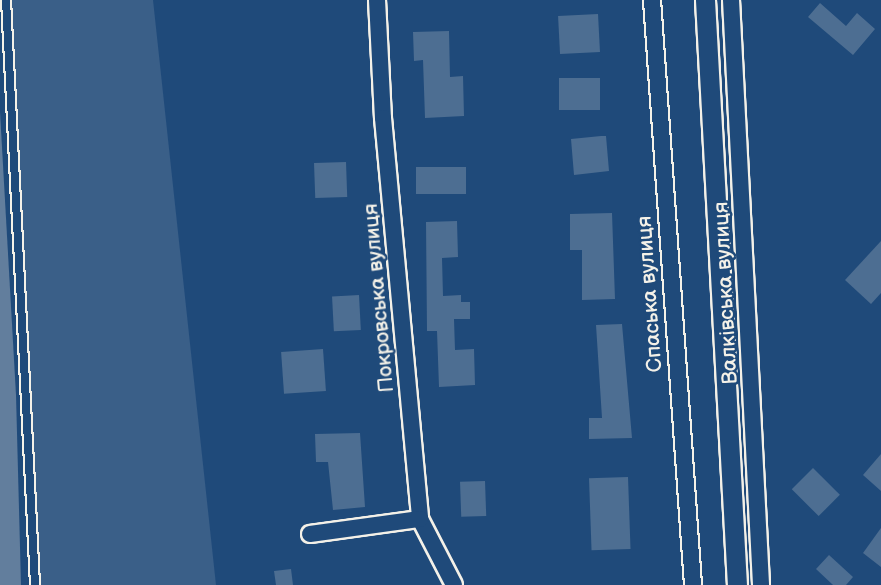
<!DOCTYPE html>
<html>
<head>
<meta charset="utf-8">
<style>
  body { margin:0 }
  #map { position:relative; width:881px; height:585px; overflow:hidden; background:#1f4a7a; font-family:"Balsamiq Sans",sans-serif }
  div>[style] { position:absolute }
  .green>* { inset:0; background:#3a5f88 }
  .water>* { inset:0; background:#627e9d }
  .building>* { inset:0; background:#4d6e92; transform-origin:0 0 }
  .roads { filter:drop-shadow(2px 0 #f4f1e8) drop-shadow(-2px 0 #f4f1e8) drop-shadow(0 2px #f4f1e8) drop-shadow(0 -2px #f4f1e8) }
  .service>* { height:8px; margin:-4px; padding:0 4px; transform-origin:4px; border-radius:4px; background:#1f4a7a }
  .minor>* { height:16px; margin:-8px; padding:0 8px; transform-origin:8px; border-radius:8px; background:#1f4a7a }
  .tertiary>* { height:19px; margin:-9.5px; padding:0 9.5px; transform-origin:9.5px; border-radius:9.5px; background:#1f4a7a }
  span { translate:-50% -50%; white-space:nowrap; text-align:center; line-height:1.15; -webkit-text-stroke:5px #1f4a7a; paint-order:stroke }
  .street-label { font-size:21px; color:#f4f1e8 }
</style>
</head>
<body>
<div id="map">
  <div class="green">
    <i style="clip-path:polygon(6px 0,153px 0,216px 585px,35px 585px)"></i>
  </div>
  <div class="water">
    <i style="clip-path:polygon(0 112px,16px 395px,21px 585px,0 585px)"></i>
  </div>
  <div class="building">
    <i style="clip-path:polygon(820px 3px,846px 26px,857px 13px,875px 29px,853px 55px,808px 17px)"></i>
    <i style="left:598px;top:14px;width:38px;height:40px;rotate:87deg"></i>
    <i style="clip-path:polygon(449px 31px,450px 77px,463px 76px,464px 116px,425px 118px,423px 60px,414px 61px,413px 32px)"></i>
    <i style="left:559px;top:78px;width:41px;height:32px"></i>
    <i style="clip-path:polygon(601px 136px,606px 136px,609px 171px,574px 175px,571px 139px)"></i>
    <i style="left:346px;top:162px;width:35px;height:32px;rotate:88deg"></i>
    <i style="left:416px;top:167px;width:50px;height:27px"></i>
    <i style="clip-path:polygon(612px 213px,615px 299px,582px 300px,582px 250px,570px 250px,570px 214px)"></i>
    <i style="clip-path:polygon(457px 221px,458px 257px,442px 258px,443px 296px,461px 295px,461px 302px,470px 302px,470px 319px,454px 319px,455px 350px,474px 349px,475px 385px,439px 387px,437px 331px,427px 331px,426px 222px)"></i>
    <i style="clip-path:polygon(881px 241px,881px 293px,871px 304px,845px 280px)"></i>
    <i style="left:359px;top:295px;width:35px;height:27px;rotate:87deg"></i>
    <i style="clip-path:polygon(622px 324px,632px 438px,589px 439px,589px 418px,602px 418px,596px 325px)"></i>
    <i style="left:323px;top:349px;width:42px;height:42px;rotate:86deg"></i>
    <i style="clip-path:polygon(360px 433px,365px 507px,333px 510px,328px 462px,316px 462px,315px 434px)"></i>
    <i style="clip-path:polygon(881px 454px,881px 491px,863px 475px)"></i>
    <i style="left:813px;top:468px;width:38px;height:30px;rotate:45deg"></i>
    <i style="left:628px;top:477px;width:72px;height:39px;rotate:88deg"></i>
    <i style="left:485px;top:481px;width:35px;height:25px;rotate:88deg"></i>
    <i style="clip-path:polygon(881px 528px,881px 567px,863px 553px)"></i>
    <i style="clip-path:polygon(829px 555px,853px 577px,846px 585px,833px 585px,816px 569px)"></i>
    <i style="clip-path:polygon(291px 569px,293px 585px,276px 585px,274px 571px)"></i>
  </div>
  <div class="roads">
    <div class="service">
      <i style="left:6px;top:0;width:586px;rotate:87.16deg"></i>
    </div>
    <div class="minor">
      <i style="left:377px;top:0;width:118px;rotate:87.1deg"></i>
      <i style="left:383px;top:118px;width:403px;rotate:84.7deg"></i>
      <i style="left:420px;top:519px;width:74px;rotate:62.7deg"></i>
      <i style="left:652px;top:0;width:586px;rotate:85.99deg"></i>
      <i style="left:731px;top:0;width:586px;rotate:87.06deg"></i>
      <i style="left:310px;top:534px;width:111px;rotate:-7.8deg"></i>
    </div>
    <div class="tertiary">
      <i style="left:705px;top:0;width:586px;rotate:86.87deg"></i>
    </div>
  </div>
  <div class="street-label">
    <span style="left:726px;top:293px;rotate:-93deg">Валківська вулиця</span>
    <span style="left:650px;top:294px;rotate:-94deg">Спаська вулиця</span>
    <span style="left:379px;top:298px;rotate:-95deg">Покровська вулиця</span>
  </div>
</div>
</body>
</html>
